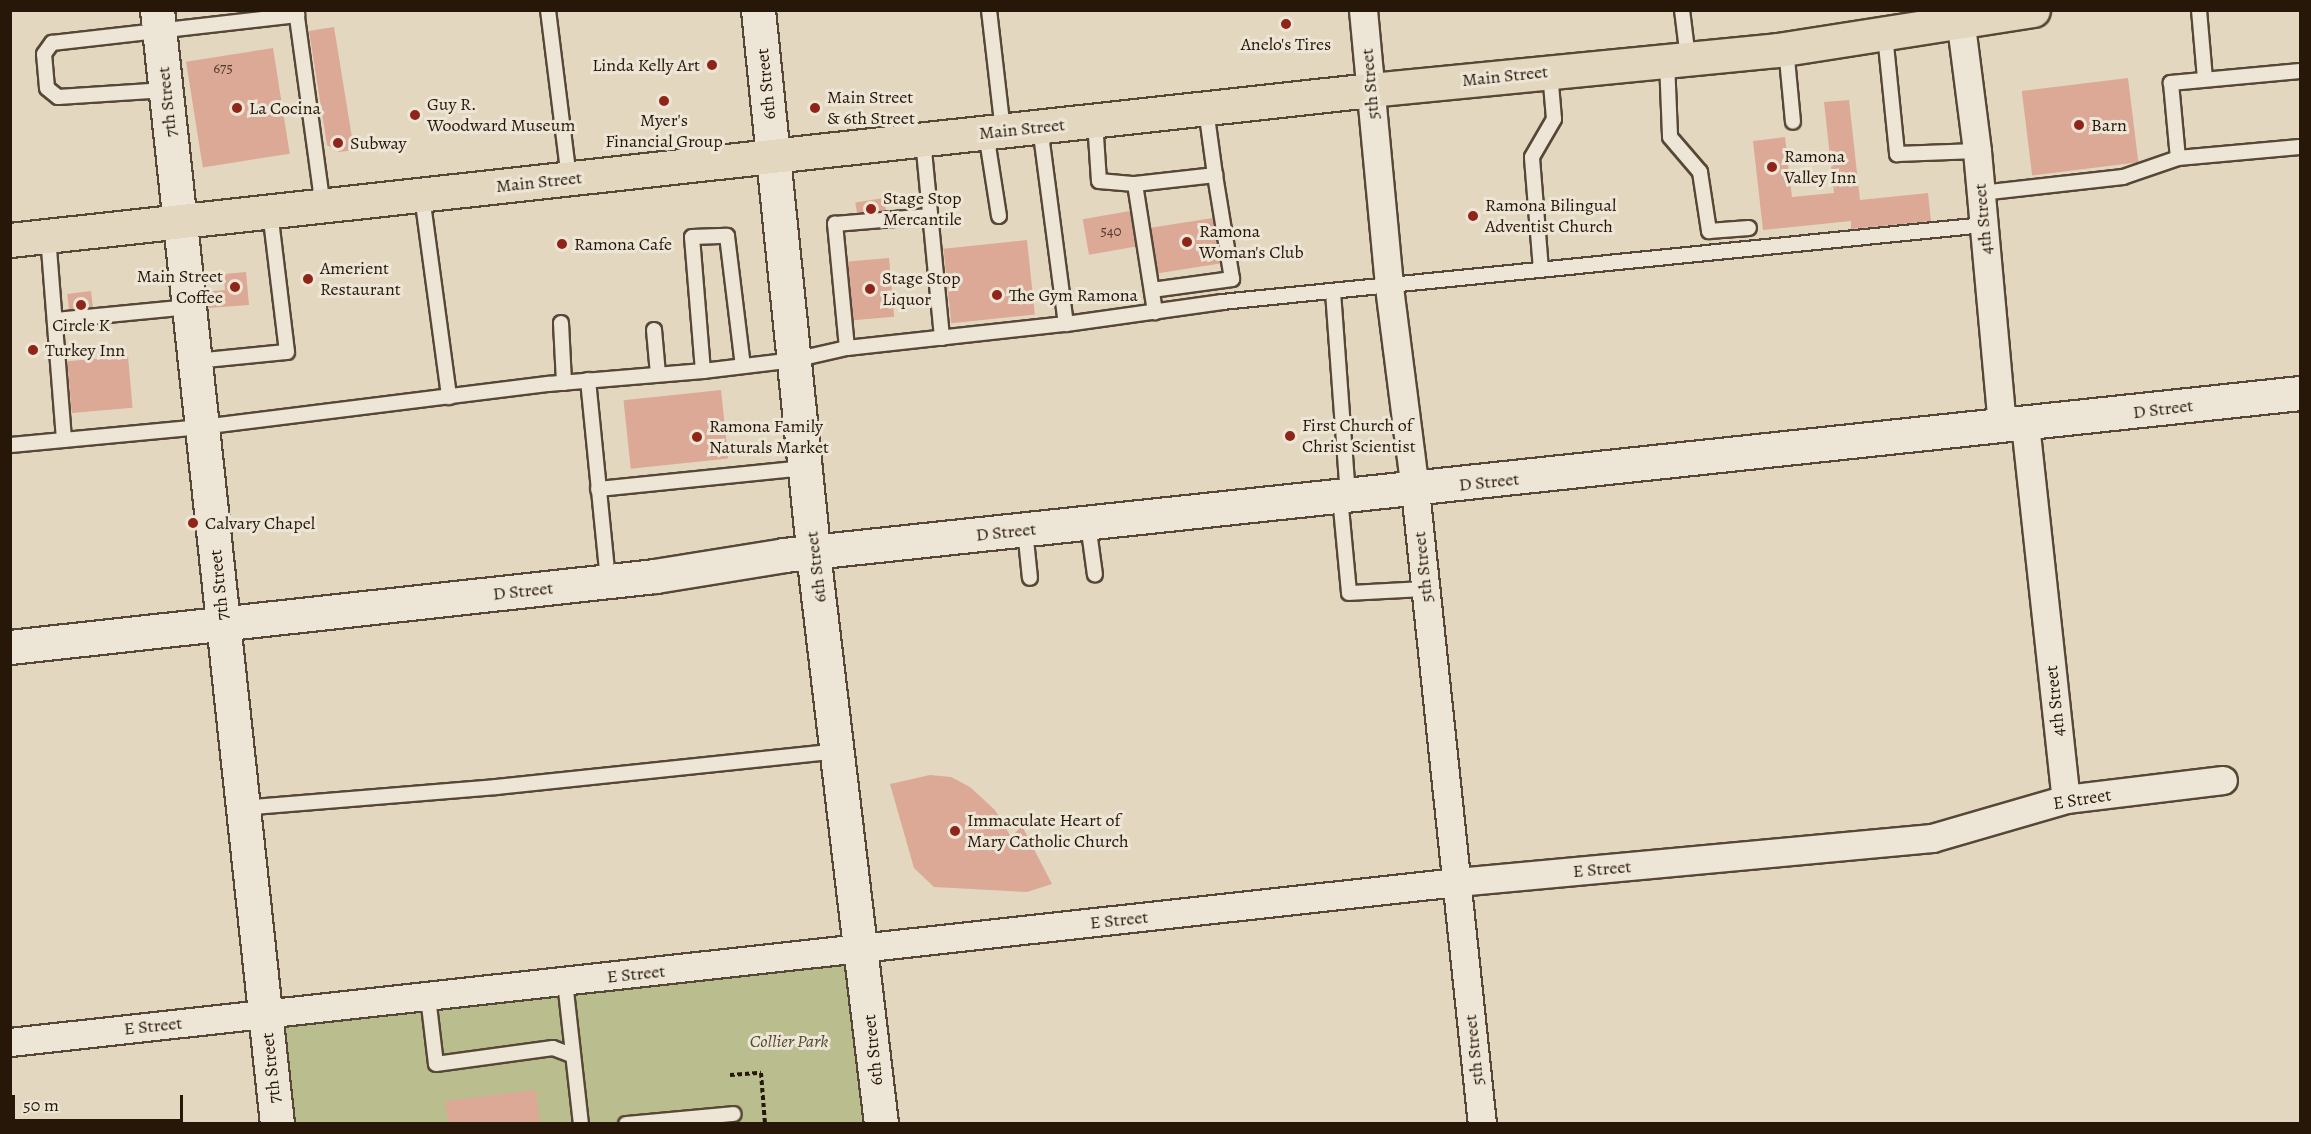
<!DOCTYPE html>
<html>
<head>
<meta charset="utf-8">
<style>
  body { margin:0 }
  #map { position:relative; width:2311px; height:1134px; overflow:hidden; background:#e4d7bf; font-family:Alegreya,serif }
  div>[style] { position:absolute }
  .green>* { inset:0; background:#babd8e }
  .building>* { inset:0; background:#dba996; transform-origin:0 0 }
  .path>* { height:4px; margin-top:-2px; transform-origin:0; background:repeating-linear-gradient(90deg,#271708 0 4.5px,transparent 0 7.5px) }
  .roads { filter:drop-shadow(2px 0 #564736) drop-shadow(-2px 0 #564736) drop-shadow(0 2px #564736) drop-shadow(0 -2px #564736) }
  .lane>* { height:14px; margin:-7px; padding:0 7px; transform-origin:7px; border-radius:7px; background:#ede5d5 }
  .street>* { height:27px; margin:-13.5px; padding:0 13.5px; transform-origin:13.5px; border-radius:13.5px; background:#ede5d5 }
  .secondary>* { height:33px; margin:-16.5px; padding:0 16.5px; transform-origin:16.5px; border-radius:16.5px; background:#ede5d5 }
  .primary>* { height:33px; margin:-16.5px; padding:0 16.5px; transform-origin:16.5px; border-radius:16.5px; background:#e4d7bf }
  .dots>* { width:16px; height:16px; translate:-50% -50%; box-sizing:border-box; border:3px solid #ede5d5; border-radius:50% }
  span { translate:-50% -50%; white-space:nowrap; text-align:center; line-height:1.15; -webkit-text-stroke:6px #ede5d5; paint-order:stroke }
  .number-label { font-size:15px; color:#543c2c }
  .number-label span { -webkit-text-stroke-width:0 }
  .poi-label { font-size:18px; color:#271708 }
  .right { translate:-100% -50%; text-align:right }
  .left { translate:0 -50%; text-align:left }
  .street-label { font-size:18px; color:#271708 }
  .park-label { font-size:18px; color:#534930; font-style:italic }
  .frame { position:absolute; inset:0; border:12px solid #271708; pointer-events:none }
  .scale { position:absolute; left:12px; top:1095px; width:171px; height:27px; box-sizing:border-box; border:3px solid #271708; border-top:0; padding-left:8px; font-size:18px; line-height:21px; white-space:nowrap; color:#271708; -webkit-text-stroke:4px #ede5d5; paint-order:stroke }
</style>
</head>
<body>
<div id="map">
  <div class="green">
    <i style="clip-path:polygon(861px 950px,880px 1123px,277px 1123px,265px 1016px)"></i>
  </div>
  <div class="building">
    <i style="clip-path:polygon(334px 27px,354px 150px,339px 152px,327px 145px,309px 31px)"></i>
    <i style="left:273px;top:48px;width:107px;height:88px;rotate:81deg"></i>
    <i style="left:2128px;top:78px;width:85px;height:107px;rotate:83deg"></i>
    <i style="clip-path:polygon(1849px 100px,1860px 200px,1928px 193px,1931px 221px,1851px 229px,1851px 221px,1763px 230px,1753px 141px,1785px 137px,1792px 197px,1834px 193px,1824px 102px)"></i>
    <i style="left:884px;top:198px;width:13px;height:29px;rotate:81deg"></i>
    <i style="left:1130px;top:211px;width:36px;height:48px;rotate:80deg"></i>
    <i style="left:1213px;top:218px;width:46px;height:63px;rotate:81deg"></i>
    <i style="left:1027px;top:240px;width:75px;height:84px;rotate:84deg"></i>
    <i style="left:889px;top:258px;width:59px;height:41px;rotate:85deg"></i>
    <i style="clip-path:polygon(246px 272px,249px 305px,208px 308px,206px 292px,225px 290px,224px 274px)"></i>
    <i style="left:91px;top:291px;width:16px;height:24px;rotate:83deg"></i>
    <i style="left:128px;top:356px;width:52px;height:61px;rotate:85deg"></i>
    <i style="left:721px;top:390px;width:69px;height:98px;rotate:84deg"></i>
    <i style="clip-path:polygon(930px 775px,951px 777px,970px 787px,995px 810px,1011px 837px,1022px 826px,1052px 884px,1027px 892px,934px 887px,914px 868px,890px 784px)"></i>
    <i style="clip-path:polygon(536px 1090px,540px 1124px,448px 1124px,445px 1101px)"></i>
  </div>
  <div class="path">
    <i style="left:730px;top:1075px;width:31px;rotate:-4deg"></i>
    <i style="left:761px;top:1073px;width:51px;rotate:85.5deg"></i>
  </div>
  <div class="roads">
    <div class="lane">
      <i style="left:296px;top:10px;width:198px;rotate:82.2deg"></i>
      <i style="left:548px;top:10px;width:170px;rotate:82.9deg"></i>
      <i style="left:989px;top:10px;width:122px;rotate:83.4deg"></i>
      <i style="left:1682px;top:10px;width:48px;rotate:82.9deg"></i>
      <i style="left:2199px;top:10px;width:69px;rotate:85deg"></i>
      <i style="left:1885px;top:35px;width:120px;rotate:84.2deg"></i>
      <i style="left:1897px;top:154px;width:80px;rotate:-2.1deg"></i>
      <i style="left:1786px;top:48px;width:74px;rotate:84.6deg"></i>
      <i style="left:1667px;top:61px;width:76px;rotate:87.7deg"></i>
      <i style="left:1670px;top:137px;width:46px;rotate:49.4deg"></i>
      <i style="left:1700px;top:172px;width:60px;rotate:81.3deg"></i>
      <i style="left:1709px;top:231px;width:40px;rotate:-4.3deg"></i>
      <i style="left:2300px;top:71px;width:130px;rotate:174.7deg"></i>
      <i style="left:2171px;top:83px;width:75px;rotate:84.7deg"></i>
      <i style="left:2178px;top:158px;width:122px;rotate:-5.2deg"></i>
      <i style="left:166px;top:90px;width:108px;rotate:176.3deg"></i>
      <i style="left:58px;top:97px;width:14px;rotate:-141deg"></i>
      <i style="left:47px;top:88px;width:34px;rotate:-95deg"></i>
      <i style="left:44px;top:54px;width:14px;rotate:-54deg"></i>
      <i style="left:52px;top:43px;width:247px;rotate:-6.5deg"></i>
      <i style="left:1095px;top:121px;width:60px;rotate:86.2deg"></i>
      <i style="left:1099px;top:181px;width:36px;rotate:5deg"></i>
      <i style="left:1135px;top:184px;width:81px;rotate:-6.4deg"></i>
      <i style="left:1215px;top:175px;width:67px;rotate:-97.8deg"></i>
      <i style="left:1040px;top:127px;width:199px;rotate:82.5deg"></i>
      <i style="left:986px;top:133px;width:84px;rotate:81.1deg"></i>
      <i style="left:923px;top:140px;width:199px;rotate:84.5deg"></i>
      <i style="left:1135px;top:184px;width:130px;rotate:81.1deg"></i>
      <i style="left:1981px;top:193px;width:143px;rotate:-6.4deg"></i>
      <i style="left:2123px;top:177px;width:58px;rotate:-19.1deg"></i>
      <i style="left:422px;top:196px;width:203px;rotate:82.3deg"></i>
      <i style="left:48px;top:236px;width:204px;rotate:85.5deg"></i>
      <i style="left:1541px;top:270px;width:113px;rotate:-94.6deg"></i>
      <i style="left:1532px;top:157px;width:44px;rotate:-59.9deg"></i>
      <i style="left:1554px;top:119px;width:47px;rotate:-94.9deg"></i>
      <i style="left:1152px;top:290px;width:81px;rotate:-7.8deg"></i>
      <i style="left:1232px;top:279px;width:105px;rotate:-99.3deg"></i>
      <i style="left:1333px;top:292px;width:203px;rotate:85.8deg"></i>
      <i style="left:55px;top:320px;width:136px;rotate:-5.5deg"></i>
      <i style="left:561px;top:323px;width:60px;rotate:87.1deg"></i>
      <i style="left:654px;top:330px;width:44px;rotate:84.8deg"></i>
      <i style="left:847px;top:348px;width:125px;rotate:-95.5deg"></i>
      <i style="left:835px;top:224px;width:95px;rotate:-4.8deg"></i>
      <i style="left:195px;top:361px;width:92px;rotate:-5.6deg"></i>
      <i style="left:287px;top:352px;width:141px;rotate:-96.9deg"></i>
      <i style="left:703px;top:371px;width:134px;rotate:-94.7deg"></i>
      <i style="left:692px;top:237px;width:35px;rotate:-2deg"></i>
      <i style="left:727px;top:236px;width:131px;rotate:83deg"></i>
      <i style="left:588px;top:380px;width:202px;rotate:84.3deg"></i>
      <i style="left:10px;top:445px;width:193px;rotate:-5.4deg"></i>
      <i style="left:202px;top:427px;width:349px;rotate:-7.1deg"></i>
      <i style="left:548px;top:384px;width:156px;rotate:-4.8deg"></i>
      <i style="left:703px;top:371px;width:92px;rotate:-6.9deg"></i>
      <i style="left:794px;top:360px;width:54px;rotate:-12.8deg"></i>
      <i style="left:847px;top:348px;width:220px;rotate:-6.3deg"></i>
      <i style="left:1066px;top:324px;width:158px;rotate:-8deg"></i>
      <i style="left:1222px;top:302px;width:766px;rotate:-5.77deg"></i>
      <i style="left:598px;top:489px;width:208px;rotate:-5.8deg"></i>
      <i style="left:1340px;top:497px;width:96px;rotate:84.6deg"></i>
      <i style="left:1349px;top:593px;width:77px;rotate:-3deg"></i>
      <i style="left:1088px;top:524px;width:51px;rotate:82.2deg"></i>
      <i style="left:1025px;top:530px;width:48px;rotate:84.1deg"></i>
      <i style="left:242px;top:808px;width:255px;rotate:-4.7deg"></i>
      <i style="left:496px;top:787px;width:343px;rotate:-6deg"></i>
      <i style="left:565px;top:982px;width:143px;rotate:83.6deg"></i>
      <i style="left:428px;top:997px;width:67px;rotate:83.2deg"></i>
      <i style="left:436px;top:1064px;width:118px;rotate:-7.8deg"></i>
      <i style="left:553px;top:1048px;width:19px;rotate:21deg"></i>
      <i style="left:626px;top:1124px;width:108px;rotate:-5.3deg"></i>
    </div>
    <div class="street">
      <i style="left:1363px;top:10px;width:278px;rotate:84.6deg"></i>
      <i style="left:1389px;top:287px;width:205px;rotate:82.7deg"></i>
      <i style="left:1415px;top:490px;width:638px;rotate:83.97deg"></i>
      <i style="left:1959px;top:10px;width:142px;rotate:82.7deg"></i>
      <i style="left:1977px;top:151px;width:277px;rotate:84.8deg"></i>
      <i style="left:2025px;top:424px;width:377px;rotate:83.8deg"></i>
      <i style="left:10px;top:1042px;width:1456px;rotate:-6.31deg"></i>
      <i style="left:1457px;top:882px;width:477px;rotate:-5.3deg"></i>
      <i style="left:1932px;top:838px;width:140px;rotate:-16.2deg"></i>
      <i style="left:2066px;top:799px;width:158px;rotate:-6.9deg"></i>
    </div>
    <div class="secondary">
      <i style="left:157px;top:10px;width:1120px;rotate:83.85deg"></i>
      <i style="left:758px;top:10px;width:571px;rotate:84.17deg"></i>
      <i style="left:816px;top:578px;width:550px;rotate:83.21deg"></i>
      <i style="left:10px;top:647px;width:649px;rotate:-6.28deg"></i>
      <i style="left:655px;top:576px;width:131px;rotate:-9.2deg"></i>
      <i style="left:784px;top:555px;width:1525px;rotate:-6.1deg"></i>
    </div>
    <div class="primary">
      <i style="left:10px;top:240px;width:1368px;rotate:-6.29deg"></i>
      <i style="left:1370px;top:90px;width:410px;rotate:-5.6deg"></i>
      <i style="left:1778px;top:50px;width:258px;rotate:-8.9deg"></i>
    </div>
  </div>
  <div class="dots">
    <i style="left:1286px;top:24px;background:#8f2418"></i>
    <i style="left:712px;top:65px;background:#8f2418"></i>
    <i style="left:664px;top:101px;background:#8f2418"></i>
    <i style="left:237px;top:108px;background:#8f2418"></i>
    <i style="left:815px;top:108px;background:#8f2418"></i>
    <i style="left:415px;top:115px;background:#8f2418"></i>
    <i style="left:2079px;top:125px;background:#8f2418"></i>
    <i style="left:338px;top:143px;background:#8f2418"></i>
    <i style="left:1772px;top:167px;background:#8f2418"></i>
    <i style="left:871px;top:209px;background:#8f2418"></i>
    <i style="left:1473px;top:216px;background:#8f2418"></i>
    <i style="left:1187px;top:242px;background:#8f2418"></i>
    <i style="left:562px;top:244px;background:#8f2418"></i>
    <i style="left:308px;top:279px;background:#8f2418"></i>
    <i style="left:235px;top:287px;background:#8f2418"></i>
    <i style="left:870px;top:289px;background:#8f2418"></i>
    <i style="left:997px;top:295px;background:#8f2418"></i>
    <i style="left:81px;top:305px;background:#8f2418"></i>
    <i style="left:33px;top:350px;background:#8f2418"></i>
    <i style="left:1290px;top:436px;background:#8f2418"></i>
    <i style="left:697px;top:437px;background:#8f2418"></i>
    <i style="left:193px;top:523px;background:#8f2418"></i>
    <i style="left:955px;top:831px;background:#8f2418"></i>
  </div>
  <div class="number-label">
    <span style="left:223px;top:69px">675</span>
    <span style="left:1111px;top:232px">540</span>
  </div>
  <div class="poi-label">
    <span style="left:1286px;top:44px">Anelo's Tires</span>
    <span class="right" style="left:700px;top:65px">Linda Kelly Art</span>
    <span class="left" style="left:827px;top:108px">Main Street<br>&amp; 6th Street</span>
    <span class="left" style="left:427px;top:115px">Guy R.<br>Woodward Museum</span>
    <span class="left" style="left:249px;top:108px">La Cocina</span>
    <span style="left:664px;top:131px">Myer's<br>Financial Group</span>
    <span class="left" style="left:2091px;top:125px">Barn</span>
    <span class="left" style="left:350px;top:143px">Subway</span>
    <span class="left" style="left:1784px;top:167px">Ramona<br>Valley Inn</span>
    <span class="left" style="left:883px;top:209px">Stage Stop<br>Mercantile</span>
    <span class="left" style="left:1485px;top:216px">Ramona Bilingual<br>Adventist Church</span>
    <span class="left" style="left:1199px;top:242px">Ramona<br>Woman's Club</span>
    <span class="left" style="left:574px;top:244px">Ramona Cafe</span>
    <span class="left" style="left:320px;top:279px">Amerient<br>Restaurant</span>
    <span class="right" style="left:223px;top:287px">Main Street<br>Coffee</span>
    <span class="left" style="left:882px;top:289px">Stage Stop<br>Liquor</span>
    <span class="left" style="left:1009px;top:295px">The Gym Ramona</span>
    <span style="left:81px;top:325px">Circle K</span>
    <span class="left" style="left:45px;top:350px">Turkey Inn</span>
    <span class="left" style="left:1302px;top:436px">First Church of<br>Christ Scientist</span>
    <span class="left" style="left:709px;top:437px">Ramona Family<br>Naturals Market</span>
    <span class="left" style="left:205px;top:523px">Calvary Chapel</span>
    <span class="left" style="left:967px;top:831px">Immaculate Heart of<br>Mary Catholic Church</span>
  </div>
  <div class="street-label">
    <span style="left:1505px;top:76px;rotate:-6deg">Main Street</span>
    <span style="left:766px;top:84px;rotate:-96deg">6th Street</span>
    <span style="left:1370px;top:84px;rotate:-95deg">5th Street</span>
    <span style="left:167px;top:102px;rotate:-96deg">7th Street</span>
    <span style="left:1022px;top:129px;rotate:-6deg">Main Street</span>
    <span style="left:539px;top:182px;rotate:-6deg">Main Street</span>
    <span style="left:1983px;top:219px;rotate:-95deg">4th Street</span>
    <span style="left:2163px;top:409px;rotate:-7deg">D Street</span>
    <span style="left:1489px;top:482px;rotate:-6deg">D Street</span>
    <span style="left:1006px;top:532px;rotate:-6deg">D Street</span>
    <span style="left:816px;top:567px;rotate:-97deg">6th Street</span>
    <span style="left:1423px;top:567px;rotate:-96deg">5th Street</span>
    <span style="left:219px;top:585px;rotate:-96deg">7th Street</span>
    <span style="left:523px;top:591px;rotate:-6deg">D Street</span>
    <span style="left:2055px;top:701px;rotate:-96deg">4th Street</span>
    <span style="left:2082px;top:799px;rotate:-9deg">E Street</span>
    <span style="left:1602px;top:869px;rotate:-5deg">E Street</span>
    <span style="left:1119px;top:920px;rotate:-6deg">E Street</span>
    <span style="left:636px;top:974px;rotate:-6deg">E Street</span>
    <span style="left:153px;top:1026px;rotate:-6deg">E Street</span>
    <span style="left:873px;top:1050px;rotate:-96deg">6th Street</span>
    <span style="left:1474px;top:1050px;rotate:-96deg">5th Street</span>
    <span style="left:271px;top:1068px;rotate:-96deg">7th Street</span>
  </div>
  <div class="park-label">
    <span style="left:789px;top:1041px">Collier Park</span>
  </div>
  <div class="frame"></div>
  <div class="scale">50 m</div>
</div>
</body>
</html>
